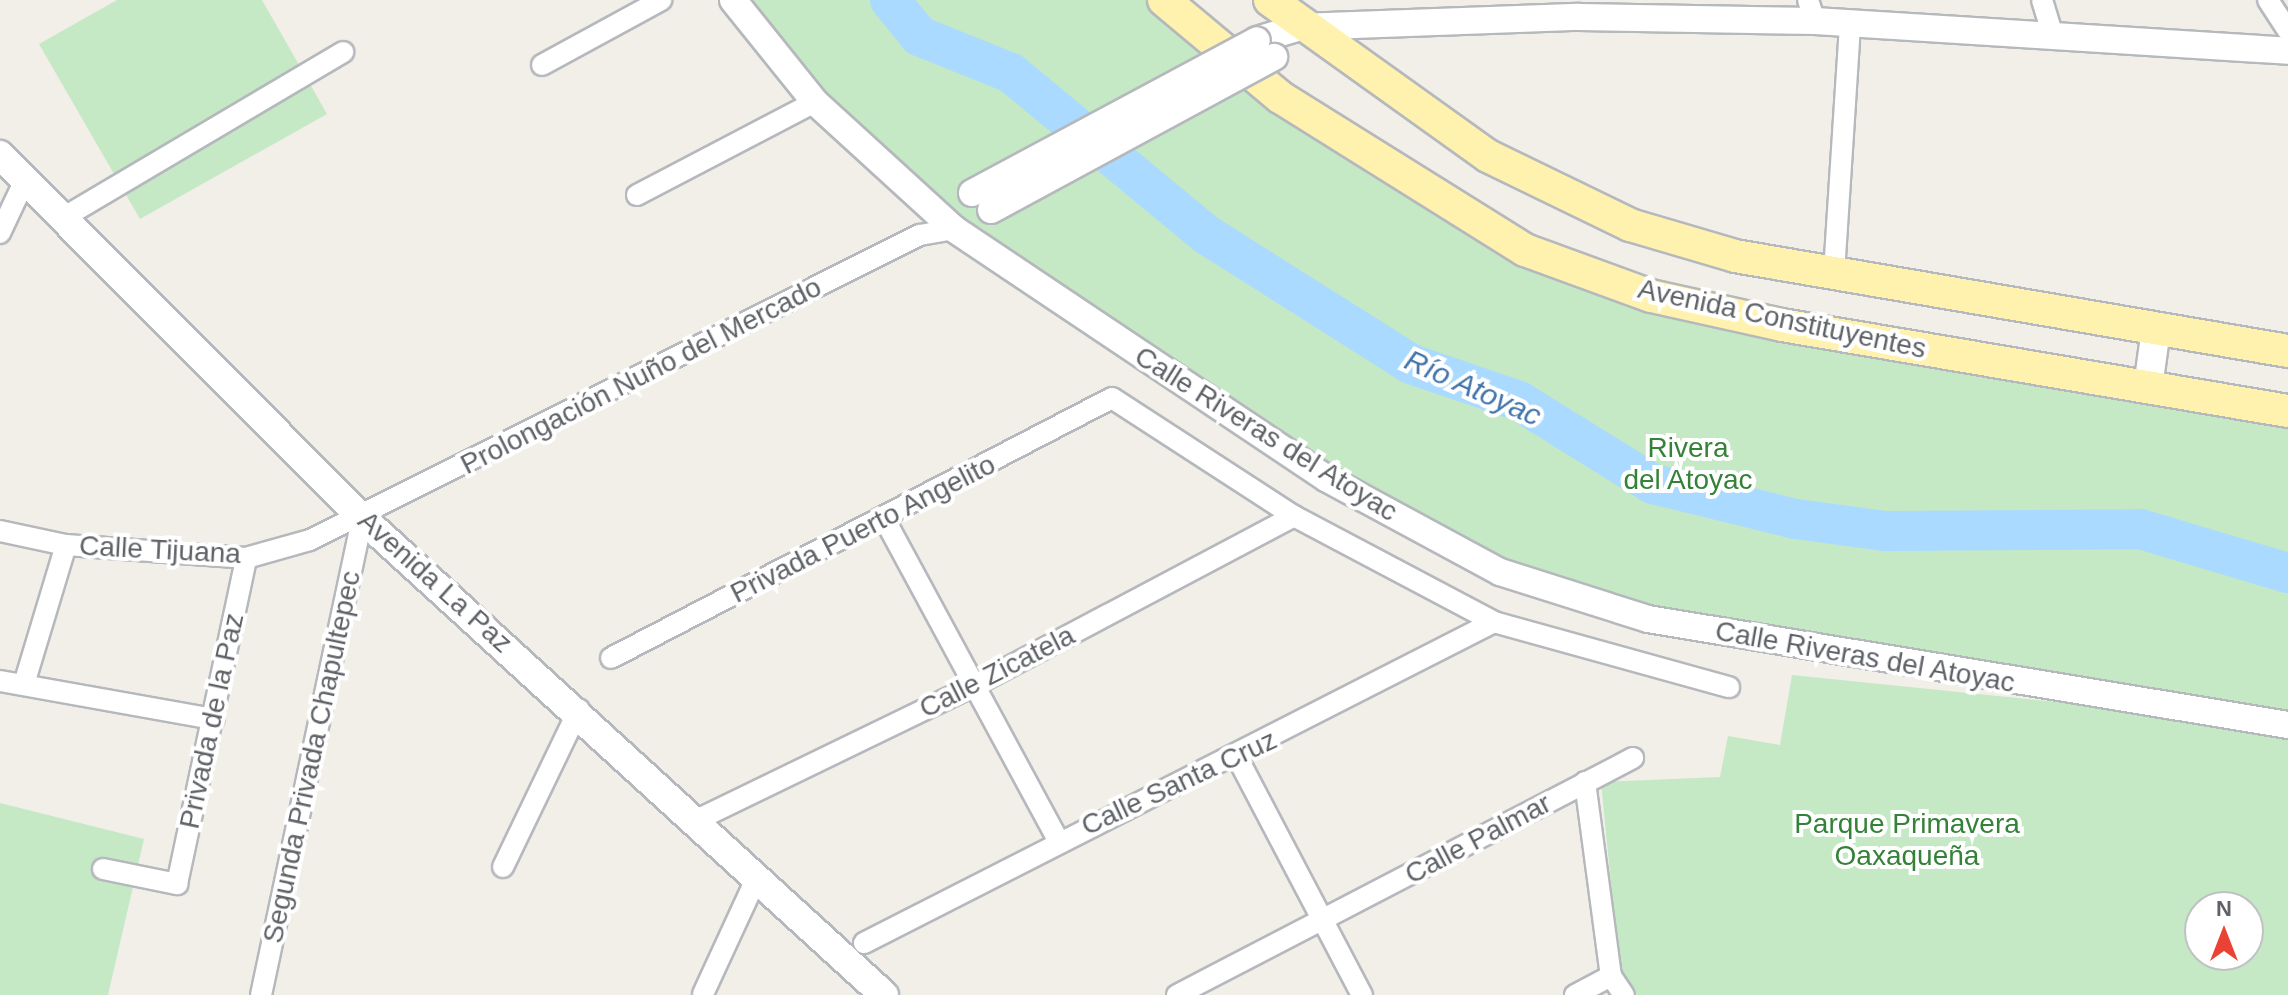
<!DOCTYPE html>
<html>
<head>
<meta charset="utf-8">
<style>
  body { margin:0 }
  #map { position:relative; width:2288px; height:995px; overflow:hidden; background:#f1efe8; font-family:Helvetica,sans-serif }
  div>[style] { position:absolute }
  .green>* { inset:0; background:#c5e8c5 }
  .river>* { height:40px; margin:-20px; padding:0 20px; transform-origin:20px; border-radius:20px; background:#aadaff }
  .roads { filter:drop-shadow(2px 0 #b5b8bc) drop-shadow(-2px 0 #b5b8bc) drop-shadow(0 2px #b5b8bc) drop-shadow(0 -2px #b5b8bc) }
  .minor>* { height:20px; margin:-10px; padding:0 10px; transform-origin:10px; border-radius:10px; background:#fff }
  .tertiary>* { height:26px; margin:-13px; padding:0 13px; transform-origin:13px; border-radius:13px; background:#fff }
  .secondary>* { height:28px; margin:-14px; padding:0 14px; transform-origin:14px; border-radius:14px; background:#fff }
  .primary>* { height:32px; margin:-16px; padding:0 16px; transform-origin:16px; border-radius:16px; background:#fff2af }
  .bridges { filter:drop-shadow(2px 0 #b5b8bc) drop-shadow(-2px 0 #b5b8bc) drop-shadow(0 2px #b5b8bc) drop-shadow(0 -2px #b5b8bc) }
  .tertiary-bridge>* { height:26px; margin:-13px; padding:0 13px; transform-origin:13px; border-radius:13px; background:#fff }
  span { translate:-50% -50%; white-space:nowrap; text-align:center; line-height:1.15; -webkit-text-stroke:8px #fff; paint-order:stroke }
  .street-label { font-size:28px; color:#5f6368 }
  .park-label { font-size:28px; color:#348238 }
  .water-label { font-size:30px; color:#4174aa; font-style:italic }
  .north { position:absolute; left:2184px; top:891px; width:80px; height:80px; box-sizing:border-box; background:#fff; border:2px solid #bfc1c3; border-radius:50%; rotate:0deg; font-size:22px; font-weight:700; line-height:32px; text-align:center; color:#5f6368 }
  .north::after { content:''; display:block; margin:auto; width:28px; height:36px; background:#ea4335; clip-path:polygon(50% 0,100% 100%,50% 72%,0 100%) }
</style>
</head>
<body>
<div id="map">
  <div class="green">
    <i style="clip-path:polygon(117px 0,262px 0,327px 114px,140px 219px,39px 44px)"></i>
    <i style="clip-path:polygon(evenodd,733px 0,1172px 0,1280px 97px,1525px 250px,1782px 325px,2288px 411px,2288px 995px,1637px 995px,1620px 976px,1601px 782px,1720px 777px,1728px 736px,1780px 745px,1792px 675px,2143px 711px,1897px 666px,1500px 572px,1326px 478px,954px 229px,733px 0,2200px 907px,2248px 907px,2248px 955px,2200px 955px,2200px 907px)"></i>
    <i style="clip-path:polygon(0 803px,144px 839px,108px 995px,0 995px)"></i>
  </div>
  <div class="river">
    <i style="left:890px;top:0;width:46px;rotate:51.1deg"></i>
    <i style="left:919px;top:36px;width:99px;rotate:21.9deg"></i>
    <i style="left:1011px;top:73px;width:254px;rotate:39.6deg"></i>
    <i style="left:1207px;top:235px;width:241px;rotate:32.3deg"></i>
    <i style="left:1411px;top:364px;width:114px;rotate:18.9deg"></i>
    <i style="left:1519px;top:401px;width:158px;rotate:31.8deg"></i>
    <i style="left:1653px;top:484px;width:147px;rotate:13.8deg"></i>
    <i style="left:1796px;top:519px;width:90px;rotate:7.7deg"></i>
    <i style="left:1885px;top:531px;width:255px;rotate:-0.4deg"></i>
    <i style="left:2140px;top:529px;width:154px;rotate:16.6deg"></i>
  </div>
  <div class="roads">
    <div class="minor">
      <i style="left:1808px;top:0;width:22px;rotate:72deg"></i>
      <i style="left:2042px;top:0;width:34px;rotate:73deg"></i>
      <i style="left:2268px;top:0;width:37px;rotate:57deg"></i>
      <i style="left:542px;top:65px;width:136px;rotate:-28.6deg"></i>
      <i style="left:637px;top:195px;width:201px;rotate:-27.6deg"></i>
      <i style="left:61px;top:219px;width:328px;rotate:-30.6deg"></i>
      <i style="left:0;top:233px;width:56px;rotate:-64.8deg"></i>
      <i style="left:1834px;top:273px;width:248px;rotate:-86.3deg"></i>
      <i style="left:885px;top:520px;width:364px;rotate:61.6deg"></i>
      <i style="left:0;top:531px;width:67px;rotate:12deg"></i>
      <i style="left:66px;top:545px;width:180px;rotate:4.1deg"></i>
      <i style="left:246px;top:558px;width:66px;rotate:-15.7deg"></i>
      <i style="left:310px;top:540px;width:682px;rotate:-26.57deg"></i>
      <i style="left:920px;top:235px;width:35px;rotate:-10deg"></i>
      <i style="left:611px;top:658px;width:564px;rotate:-27.43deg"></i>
      <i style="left:1112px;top:398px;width:217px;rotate:33deg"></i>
      <i style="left:1294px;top:516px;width:226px;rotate:27.9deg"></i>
      <i style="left:1494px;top:622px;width:244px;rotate:15.5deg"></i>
      <i style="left:0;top:681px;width:217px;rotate:10.1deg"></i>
      <i style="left:24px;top:684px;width:145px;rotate:-73.2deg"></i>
      <i style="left:1237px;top:757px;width:269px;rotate:62.3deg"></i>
      <i style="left:1585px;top:782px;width:196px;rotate:82.4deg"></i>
      <i style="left:1611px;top:976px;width:23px;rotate:56deg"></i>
      <i style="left:697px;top:820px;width:309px;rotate:-25.9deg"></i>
      <i style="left:975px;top:685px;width:361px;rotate:-27.9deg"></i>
      <i style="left:503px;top:867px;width:175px;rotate:-64.3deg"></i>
      <i style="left:103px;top:869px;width:76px;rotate:11.5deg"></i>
      <i style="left:177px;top:884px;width:333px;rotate:-78deg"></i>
      <i style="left:864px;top:943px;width:707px;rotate:-27deg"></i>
      <i style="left:703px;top:994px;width:129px;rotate:-65.2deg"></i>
      <i style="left:261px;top:995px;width:488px;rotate:-78deg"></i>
      <i style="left:1177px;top:995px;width:514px;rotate:-27.46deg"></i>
      <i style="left:1575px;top:995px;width:41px;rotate:-27.8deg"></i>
    </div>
    <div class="tertiary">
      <i style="left:733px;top:0;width:131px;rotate:51.2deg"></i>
      <i style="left:815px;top:102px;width:188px;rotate:42.4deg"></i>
      <i style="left:954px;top:229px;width:448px;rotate:33.8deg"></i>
      <i style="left:1326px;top:478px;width:198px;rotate:28.4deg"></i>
      <i style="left:1500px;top:572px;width:155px;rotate:17.6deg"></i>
      <i style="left:1648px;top:619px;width:649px;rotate:9.4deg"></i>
      <i style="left:1257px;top:40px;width:45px;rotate:-16.8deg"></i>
      <i style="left:1300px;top:27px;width:279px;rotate:-2.1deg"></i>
      <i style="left:1579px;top:17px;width:236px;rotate:1deg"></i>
      <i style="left:1815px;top:21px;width:474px;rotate:3.6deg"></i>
    </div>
    <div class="secondary">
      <i style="left:0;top:155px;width:513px;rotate:45.08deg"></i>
      <i style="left:362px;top:518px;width:707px;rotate:42.42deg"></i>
      <i style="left:2148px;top:387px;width:59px;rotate:-82.1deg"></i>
    </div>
    <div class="primary">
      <i style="left:1164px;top:0;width:151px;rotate:39.9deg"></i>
      <i style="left:1280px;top:97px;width:289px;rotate:32deg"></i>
      <i style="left:1525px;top:250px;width:134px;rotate:20.1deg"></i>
      <i style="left:1651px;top:296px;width:134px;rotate:12.5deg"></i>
      <i style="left:1782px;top:325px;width:513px;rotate:9.65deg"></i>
      <i style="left:1270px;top:0;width:268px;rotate:35.6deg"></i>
      <i style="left:1488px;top:156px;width:158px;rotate:25.9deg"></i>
      <i style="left:1630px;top:225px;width:109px;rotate:16.4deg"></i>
      <i style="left:1735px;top:256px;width:561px;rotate:9.75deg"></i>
    </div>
  </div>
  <div class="bridges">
    <div class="tertiary-bridge">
      <i style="left:972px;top:193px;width:323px;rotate:-28.2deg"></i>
      <i style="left:991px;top:210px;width:322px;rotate:-28.4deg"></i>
    </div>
  </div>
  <div class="street-label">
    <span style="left:1782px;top:319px;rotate:12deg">Avenida Constituyentes</span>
    <span style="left:641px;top:376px;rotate:-27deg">Prolongación Nuño del Mercado</span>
    <span style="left:1266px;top:434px;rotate:32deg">Calle Riveras del Atoyac</span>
    <span style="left:863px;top:529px;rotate:-27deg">Privada Puerto Angelito</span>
    <span style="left:160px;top:550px;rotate:3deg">Calle Tijuana</span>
    <span style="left:435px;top:582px;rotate:42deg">Avenida La Paz</span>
    <span style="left:1865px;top:657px;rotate:10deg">Calle Riveras del Atoyac</span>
    <span style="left:997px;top:672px;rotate:-27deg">Calle Zicatela</span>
    <span style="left:212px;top:721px;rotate:-78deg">Privada de la Paz</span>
    <span style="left:312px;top:757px;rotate:-78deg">Segunda Privada Chapultepec</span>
    <span style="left:1179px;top:783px;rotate:-25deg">Calle Santa Cruz</span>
    <span style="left:1478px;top:839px;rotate:-28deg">Calle Palmar</span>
  </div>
  <div class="park-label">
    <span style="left:1688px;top:464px">Rivera<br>del Atoyac</span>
    <span style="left:1907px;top:840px">Parque Primavera<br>Oaxaqueña</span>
  </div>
  <div class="water-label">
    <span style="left:1473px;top:388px;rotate:24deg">Río Atoyac</span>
  </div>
  <div class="north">N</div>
</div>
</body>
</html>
